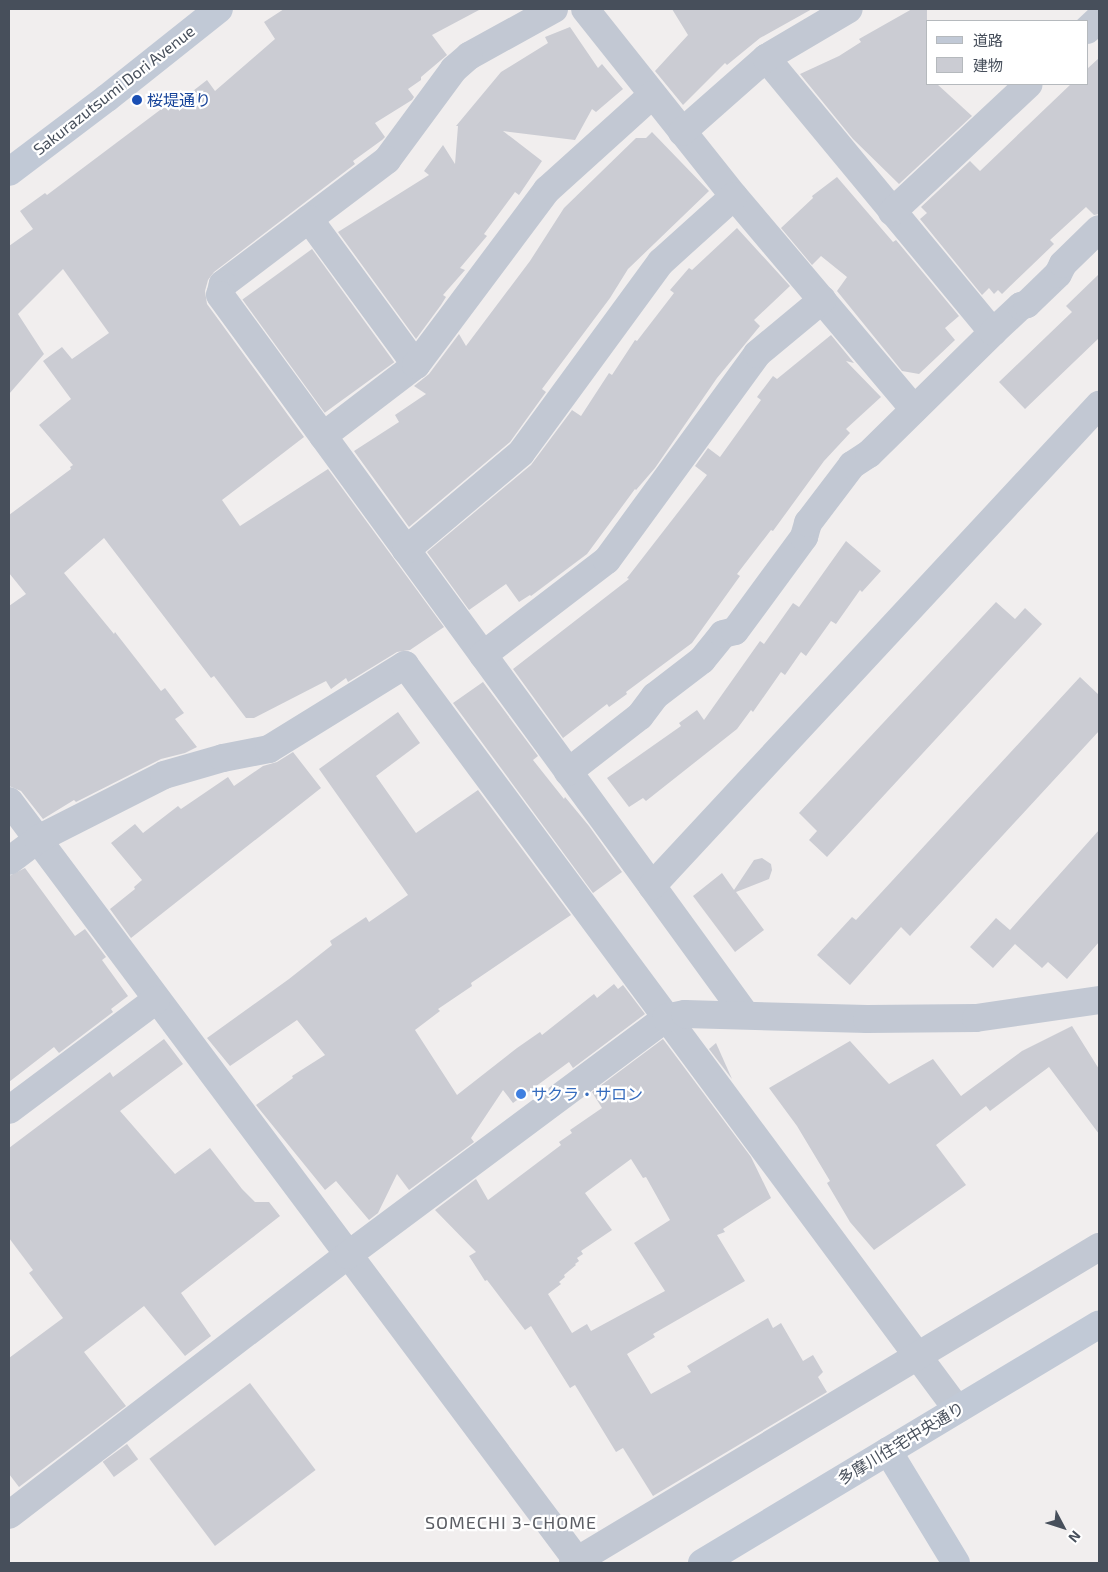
<!DOCTYPE html>
<html>
<head>
<meta charset="utf-8">
<style>
  body { margin:0 }
  #map { position:relative; width:1108px; height:1572px; overflow:hidden; background:#f1eeee; font-family:"Exo 2","Noto Sans JP",sans-serif }
  div>[style] { position:absolute }
  .building>* { inset:0; background:#cbccd3; transform-origin:0 0 }
  .street>* { height:28px; margin:-14px; padding:0 14px; transform-origin:14px; border-radius:14px; background:#c2c8d3 }
  .secondary>* { height:28px; margin:-14px; padding:0 14px; transform-origin:14px; border-radius:14px; background:#c1c9d6 }
  .dots>* { width:14px; height:14px; translate:-50% -50%; box-sizing:border-box; border:2px solid #fff; border-radius:50% }
  span { translate:-50% -50%; white-space:nowrap; text-align:center; line-height:1.15; -webkit-text-stroke:4.5px #fff; paint-order:stroke }
  .street-label { font-size:16px; color:#474f5b }
  .transit-label { font-size:16px; color:#164399 }
  .left { translate:0 -50%; text-align:left }
  .shop-label { font-size:16px; color:#366cbe }
  .neighbourhood-label { font-size:18px; color:#5b5d63; letter-spacing:1px }
  .frame { position:absolute; inset:0; border:10px solid #474f5b; pointer-events:none }
  .legend { position:absolute; left:926px; top:20px; width:162px; height:65px; box-sizing:border-box; background:#fff; border:1px solid #b5b9bd; margin:0; padding:6px 9px; list-style:none; font-size:15px; color:#474f5b }
  .legend li { display:flex; align-items:center; gap:10px; height:25px }
  .legend b { width:25px; border:1px solid #b5b9bd }
  .north { position:absolute; left:1038px; top:1502px; width:50px; height:50px; -webkit-text-stroke:4px #fff; paint-order:stroke; rotate:130deg; font-size:14px; font-weight:700; line-height:20px; text-align:center; color:#474f5b }
  .north::after { content:''; display:block; margin:auto; width:18px; height:22px; background:#474f5b; clip-path:polygon(50% 0,100% 100%,50% 72%,0 100%) }
</style>
</head>
<body>
<div id="map">
  <div class="building">
    <i style="clip-path:polygon(284px 9px,479px 10px,432px 35px,447px 55px,421px 77px,421px 80px,408px 89px,414px 97px,412px 100px,375px 123px,385px 137px,382px 140px,353px 161px,355px 164px,214px 272px,208px 280px,205px 291px,207px 304px,304px 437px,222px 500px,240px 526px,328px 469px,444px 627px,410px 650px,397px 652px,348px 682px,346px 678px,331px 689px,326px 681px,254px 718px,246px 718px,214px 676px,211px 678px,104px 538px,64px 573px,114px 634px,115px 632px,161px 691px,165px 688px,184px 713px,175px 719px,197px 747px,185px 753px,161px 759px,76px 802px,74px 800px,43px 819px,21px 791px,9px 786px,9px 606px,26px 594px,9px 573px,9px 515px,71px 469px,70px 467px,73px 465px,39px 425px,71px 399px,43px 361px,62px 347px,72px 359px,109px 333px,63px 269px,18px 314px,44px 354px,9px 394px,9px 246px,33px 229px,20px 211px,45px 193px,47px 195px,172px 101px,175px 105px,207px 80px,215px 91px,275px 39px,264px 22px)"></i>
    <i style="clip-path:polygon(672px 9px,812px 9px,760px 38px,727px 65px,725px 63px,683px 105px,655px 71px,688px 35px)"></i>
    <i style="clip-path:polygon(912px 9px,927px 9px,927px 84px,937px 84px,972px 116px,899px 184px,853px 139px,800px 74px,839px 56px,861px 42px,859px 39px)"></i>
    <i style="clip-path:polygon(570px 27px,598px 68px,602px 64px,623px 89px,596px 112px,592px 109px,575px 140px,503px 131px,542px 161px,519px 195px,515px 192px,484px 234px,487px 236px,460px 268px,465px 270px,443px 295px,446px 297px,441px 305px,416px 339px,338px 232px,429px 175px,424px 171px,443px 145px,455px 164px,458px 126px,456px 126px,501px 72px,548px 43px,545px 37px)"></i>
    <i style="clip-path:polygon(1099px 58px,1099px 214px,1094px 215px,1086px 207px,1050px 240px,1054px 244px,1002px 294px,998px 290px,994px 294px,989px 288px,982px 295px,920px 219px,927px 213px,921px 207px,970px 161px,980px 171px,1071px 84px,1087px 84px,1087px 69px)"></i>
    <i style="clip-path:polygon(652px 132px,709px 191px,628px 269px,610px 298px,542px 389px,546px 392px,510px 442px,409px 527px,354px 451px,399px 422px,395px 415px,426px 394px,414px 386px,429px 374px,459px 334px,466px 346px,530px 261px,564px 208px,636px 138px,646px 138px)"></i>
    <i style="clip-path:polygon(837px 177px,893px 242px,896px 240px,959px 316px,945px 328px,955px 340px,919px 374px,902px 371px,837px 291px,847px 277px,821px 256px,812px 265px,781px 228px,813px 198px,812px 196px)"></i>
    <i style="clip-path:polygon(737px 228px,790px 286px,754px 320px,760px 326px,717px 378px,655px 468px,636px 490px,635px 489px,587px 554px,531px 596px,530px 595px,519px 602px,506px 584px,469px 610px,427px 552px,531px 465px,572px 410px,581px 416px,609px 373px,612px 375px,635px 340px,637px 341px,674px 293px,670px 290px,689px 268px,692px 270px)"></i>
    <i style="left:312px;top:249px;width:140px;height:86px;rotate:54deg"></i>
    <i style="clip-path:polygon(1099px 274px,1099px 338px,1025px 409px,999px 382px,1072px 312px,1066px 306px)"></i>
    <i style="clip-path:polygon(831px 335px,854px 363px,846px 361px,881px 397px,846px 429px,850px 433px,824px 461px,773px 531px,771px 530px,737px 574px,740px 576px,692px 643px,626px 692px,627px 694px,609px 707px,607px 704px,563px 738px,513px 669px,629px 579px,627px 578px,707px 475px,695px 466px,708px 448px,720px 457px,761px 400px,757px 397px,773px 376px,777px 379px)"></i>
    <i style="clip-path:polygon(846px 541px,881px 571px,862px 592px,860px 590px,836px 624px,831px 621px,806px 656px,801px 652px,785px 675px,781px 672px,753px 712px,751px 710px,737px 729px,646px 801px,643px 798px,629px 807px,607px 778px,681px 726px,679px 723px,697px 710px,704px 720px,760px 641px,764px 644px,793px 603px,799px 607px)"></i>
    <i style="clip-path:polygon(996px 602px,1015px 619px,1025px 608px,1042px 624px,827px 857px,809px 840px,817px 831px,799px 813px)"></i>
    <i style="clip-path:polygon(1080px 677px,1099px 695px,1099px 731px,910px 936px,901px 927px,850px 985px,817px 955px,852px 917px,856px 920px)"></i>
    <i style="clip-path:polygon(483px 682px,538px 756px,533px 760px,564px 799px,565px 797px,589px 826px,622px 872px,593px 893px,453px 703px)"></i>
    <i style="clip-path:polygon(398px 712px,420px 743px,376px 776px,416px 833px,478px 790px,571px 915px,471px 983px,472px 986px,438px 1009px,440px 1011px,415px 1030px,457px 1095px,517px 1048px,540px 1032px,542px 1035px,594px 994px,597px 998px,614px 984px,618px 989px,623px 985px,645px 1014px,573px 1068px,569px 1062px,513px 1103px,503px 1090px,471px 1138px,474px 1142px,409px 1190px,397px 1174px,378px 1213px,369px 1220px,336px 1181px,325px 1190px,256px 1105px,293px 1078px,292px 1076px,325px 1055px,297px 1020px,230px 1066px,207px 1038px,289px 979px,332px 945px,330px 941px,366px 917px,369px 922px,408px 895px,319px 769px)"></i>
    <i style="clip-path:polygon(293px 752px,321px 788px,131px 938px,110px 909px,135px 889px,134px 887px,142px 880px,111px 843px,135px 824px,143px 833px,178px 806px,181px 809px,228px 777px,234px 786px,263px 766px,277px 762px)"></i>
    <i style="clip-path:polygon(1099px 830px,1099px 942px,1067px 979px,1048px 962px,1042px 968px,1015px 944px,993px 968px,970px 947px,996px 918px,1010px 930px)"></i>
    <i style="clip-path:polygon(762px 858px,771px 864px,772px 870px,769px 879px,736px 892px,764px 930px,735px 952px,693px 896px,722px 873px,734px 890px,754px 860px)"></i>
    <i style="clip-path:polygon(25px 868px,75px 936px,85px 929px,106px 957px,102px 960px,128px 996px,111px 1009px,113px 1012px,59px 1053px,54px 1047px,9px 1082px,9px 876px)"></i>
    <i style="clip-path:polygon(1072px 1026px,1099px 1069px,1099px 1134px,1049px 1067px,990px 1111px,986px 1106px,936px 1145px,966px 1185px,874px 1250px,850px 1222px,827px 1183px,830px 1181px,797px 1126px,769px 1088px,850px 1041px,889px 1084px,933px 1059px,961px 1096px,1022px 1051px)"></i>
    <i style="clip-path:polygon(164px 1039px,183px 1064px,120px 1111px,175px 1174px,210px 1148px,242px 1189px,255px 1202px,269px 1202px,280px 1216px,181px 1293px,211px 1336px,185px 1356px,144px 1306px,84px 1352px,126px 1406px,19px 1487px,9px 1474px,9px 1358px,63px 1318px,29px 1273px,33px 1270px,9px 1238px,9px 1148px,110px 1072px,113px 1077px)"></i>
    <i style="clip-path:polygon(evenodd,663px 1039px,751px 1157px,771px 1198px,723px 1229px,725px 1232px,717px 1235px,745px 1281px,653px 1334px,655px 1337px,627px 1354px,651px 1394px,691px 1372px,687px 1366px,768px 1318px,773px 1328px,781px 1323px,803px 1361px,813px 1355px,823px 1372px,818px 1377px,827px 1392px,653px 1496px,623px 1448px,616px 1452px,575px 1385px,570px 1388px,531px 1326px,525px 1330px,487px 1280px,485px 1281px,469px 1256px,476px 1252px,435px 1210px,476px 1179px,488px 1200px,561px 1145px,559px 1142px,572px 1133px,570px 1130px,602px 1108px,592px 1092px,663px 1039px,631px 1159px,643px 1178px,646px 1177px,670px 1220px,634px 1243px,665px 1291px,591px 1331px,587px 1324px,572px 1333px,548px 1294px,561px 1284px,559px 1282px,565px 1277px,564px 1275px,576px 1265px,575px 1264px,579px 1261px,577px 1258px,583px 1254px,581px 1251px,612px 1230px,585px 1193px,631px 1159px)"></i>
    <i style="clip-path:polygon(716px 1043px,732px 1079px,709px 1049px)"></i>
    <i style="left:250px;top:1383px;width:109px;height:126px;rotate:53deg"></i>
    <i style="left:127px;top:1444px;width:19px;height:30px;rotate:54deg"></i>
  </div>
  <div class="street">
    <i style="left:554px;top:9px;width:97px;rotate:151.1deg"></i>
    <i style="left:469px;top:56px;width:20px;rotate:139deg"></i>
    <i style="left:454px;top:69px;width:113px;rotate:126.4deg"></i>
    <i style="left:387px;top:160px;width:206px;rotate:142.9deg"></i>
    <i style="left:223px;top:284px;width:11px;rotate:105deg"></i>
    <i style="left:220px;top:295px;width:732px;rotate:53.83deg"></i>
    <i style="left:585px;top:9px;width:239px;rotate:51.5deg"></i>
    <i style="left:734px;top:196px;width:279px;rotate:49.8deg"></i>
    <i style="left:1087px;top:30px;width:16px;rotate:-43deg"></i>
    <i style="left:766px;top:58px;width:356px;rotate:50.4deg"></i>
    <i style="left:682px;top:132px;width:112px;rotate:-41.4deg"></i>
    <i style="left:766px;top:58px;width:96px;rotate:-30.6deg"></i>
    <i style="left:892px;top:212px;width:187px;rotate:-43.1deg"></i>
    <i style="left:309px;top:219px;width:181px;rotate:53.8deg"></i>
    <i style="left:323px;top:436px;width:117px;rotate:-37.4deg"></i>
    <i style="left:416px;top:365px;width:219px;rotate:-53.2deg"></i>
    <i style="left:547px;top:190px;width:142px;rotate:-42.1deg"></i>
    <i style="left:406px;top:550px;width:150px;rotate:-40.1deg"></i>
    <i style="left:521px;top:453px;width:237px;rotate:-53.8deg"></i>
    <i style="left:661px;top:262px;width:98px;rotate:-42.1deg"></i>
    <i style="left:483px;top:655px;width:156px;rotate:-37.5deg"></i>
    <i style="left:607px;top:560px;width:255px;rotate:-53.9deg"></i>
    <i style="left:757px;top:354px;width:85px;rotate:-39.7deg"></i>
    <i style="left:568px;top:772px;width:91px;rotate:-37.9deg"></i>
    <i style="left:640px;top:716px;width:25px;rotate:-53deg"></i>
    <i style="left:655px;top:696px;width:59px;rotate:-37.5deg"></i>
    <i style="left:702px;top:660px;width:33px;rotate:-51deg"></i>
    <i style="left:723px;top:634px;width:12px;rotate:-14deg"></i>
    <i style="left:735px;top:631px;width:117px;rotate:-53.7deg"></i>
    <i style="left:804px;top:537px;width:15px;rotate:-74deg"></i>
    <i style="left:808px;top:523px;width:73px;rotate:-52.8deg"></i>
    <i style="left:852px;top:465px;width:20px;rotate:-33deg"></i>
    <i style="left:869px;top:454px;width:174px;rotate:-44.5deg"></i>
    <i style="left:993px;top:332px;width:38px;rotate:-43deg"></i>
    <i style="left:1021px;top:306px;width:6px;rotate:-18deg"></i>
    <i style="left:1027px;top:304px;width:43px;rotate:-44.1deg"></i>
    <i style="left:1058px;top:274px;width:11px;rotate:-63deg"></i>
    <i style="left:1063px;top:264px;width:50px;rotate:-44.2deg"></i>
    <i style="left:9px;top:801px;width:952px;rotate:53.2deg"></i>
    <i style="left:9px;top:861px;width:36px;rotate:-37deg"></i>
    <i style="left:38px;top:839px;width:141px;rotate:-26.9deg"></i>
    <i style="left:164px;top:775px;width:61px;rotate:-16.1deg"></i>
    <i style="left:223px;top:758px;width:47px;rotate:-11.1deg"></i>
    <i style="left:269px;top:749px;width:160px;rotate:-31.7deg"></i>
    <i style="left:405px;top:665px;width:926px;rotate:53.43deg"></i>
    <i style="left:745px;top:1014px;width:158px;rotate:-126deg"></i>
    <i style="left:652px;top:886px;width:657px;rotate:-47.1deg"></i>
    <i style="left:9px;top:1110px;width:184px;rotate:-36.8deg"></i>
    <i style="left:9px;top:1515px;width:427px;rotate:-37.5deg"></i>
    <i style="left:348px;top:1255px;width:397px;rotate:-36.7deg"></i>
    <i style="left:666px;top:1018px;width:19px;rotate:-12deg"></i>
    <i style="left:685px;top:1014px;width:182px;rotate:1.6deg"></i>
    <i style="left:867px;top:1019px;width:109px;rotate:-0.5deg"></i>
    <i style="left:976px;top:1018px;width:124px;rotate:-8.3deg"></i>
    <i style="left:573px;top:1563px;width:614px;rotate:-31deg"></i>
  </div>
  <div class="secondary">
    <i style="left:9px;top:172px;width:123px;rotate:-37.1deg"></i>
    <i style="left:107px;top:98px;width:143px;rotate:-38.5deg"></i>
    <i style="left:888px;top:1451px;width:131px;rotate:58.7deg"></i>
    <i style="left:702px;top:1563px;width:463px;rotate:-31deg"></i>
  </div>
  <div class="dots">
    <i style="left:137px;top:100px;background:#1a4fb4"></i>
    <i style="left:521px;top:1094px;background:#3f7fe0"></i>
  </div>
  <div class="street-label">
    <span style="left:114px;top:90px;rotate:-38deg">Sakurazutsumi Dori Avenue</span>
    <span style="left:901px;top:1443px;rotate:-31deg">多摩川住宅中央通り</span>
  </div>
  <div class="transit-label">
    <span class="left" style="left:147px;top:100px">桜堤通り</span>
  </div>
  <div class="shop-label">
    <span class="left" style="left:531px;top:1094px">サクラ・サロン</span>
  </div>
  <div class="neighbourhood-label">
    <span style="left:511px;top:1522px">SOMECHI 3-CHOME</span>
  </div>
  <div class="frame"></div>
  <ul class="legend">
  <li><b style="height:6px;background:#c1c9d6"></b>道路</li>
  <li><b style="height:14px;background:#cbccd3"></b>建物</li>
  </ul>
  <div class="north">N</div>
</div>
</body>
</html>
